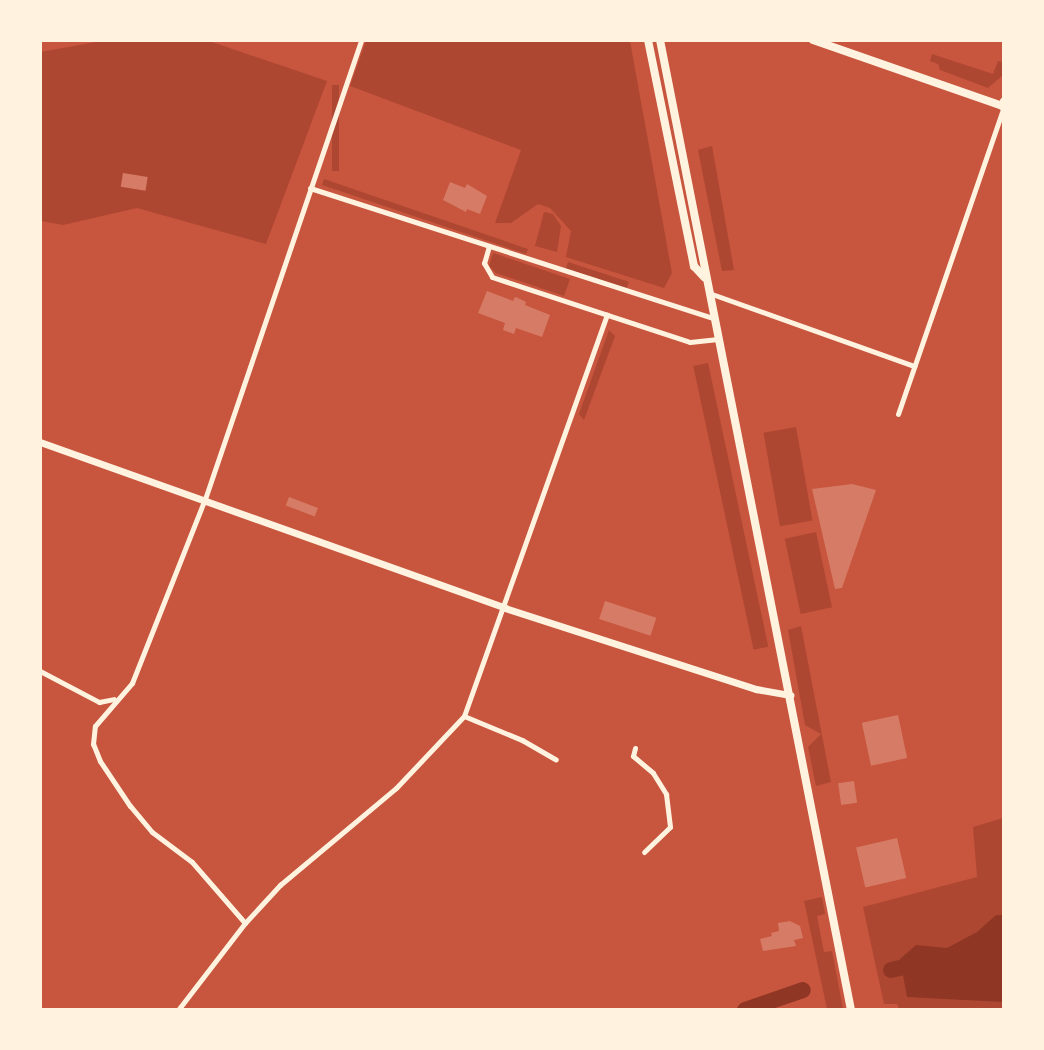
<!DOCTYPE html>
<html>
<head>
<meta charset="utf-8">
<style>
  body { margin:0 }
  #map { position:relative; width:1044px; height:1050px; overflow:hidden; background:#c8553d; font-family:"Source Sans 3",sans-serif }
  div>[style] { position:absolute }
  .green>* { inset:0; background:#ae4732; transform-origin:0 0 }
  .water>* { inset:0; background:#8f3625 }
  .river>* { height:16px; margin:-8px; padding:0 8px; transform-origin:8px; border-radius:8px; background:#8f3625 }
  .building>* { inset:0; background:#d67c66; transform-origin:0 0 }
  .minor>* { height:5px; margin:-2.5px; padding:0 2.5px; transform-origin:2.5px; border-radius:2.5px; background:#fff3e0 }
  .tertiary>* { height:7px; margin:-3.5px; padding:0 3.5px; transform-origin:3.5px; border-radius:3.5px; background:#fff3e0 }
  .secondary>* { height:8px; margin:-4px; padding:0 4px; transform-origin:4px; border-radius:4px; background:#fff3e0 }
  span { translate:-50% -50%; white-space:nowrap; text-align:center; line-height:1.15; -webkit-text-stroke:4.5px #fff3e0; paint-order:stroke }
  .frame { position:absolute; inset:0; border:42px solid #fff3e0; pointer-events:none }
</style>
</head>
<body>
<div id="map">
  <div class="green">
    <i style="clip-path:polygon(102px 41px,209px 41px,327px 81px,266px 244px,137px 208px,63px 225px,41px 221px,40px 52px)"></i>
    <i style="clip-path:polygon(366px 41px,630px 41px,672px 273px,664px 288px,566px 257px,571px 231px,550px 208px,538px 204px,511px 223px,495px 223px,521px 150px,350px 86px)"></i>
    <i style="clip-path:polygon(932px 54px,993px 74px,998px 61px,1003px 62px,1003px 75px,988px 88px,940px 70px,938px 64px,930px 61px)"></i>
    <i style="left:332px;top:85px;width:7px;height:86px"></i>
    <i style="clip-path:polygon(712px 146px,734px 270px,722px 271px,698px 150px)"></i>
    <i style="clip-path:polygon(324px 179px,528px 249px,526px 254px,322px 185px)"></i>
    <i style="clip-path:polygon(544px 212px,553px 214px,561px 226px,557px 252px,535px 246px)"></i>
    <i style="clip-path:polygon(493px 253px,570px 279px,564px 296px,496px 273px,489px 266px)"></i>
    <i style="left:568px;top:262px;width:64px;height:9px;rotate:18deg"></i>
    <i style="clip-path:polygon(609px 330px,615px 336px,584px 420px,579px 414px)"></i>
    <i style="left:708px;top:363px;width:290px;height:15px;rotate:78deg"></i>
    <i style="left:796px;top:427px;width:95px;height:33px;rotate:80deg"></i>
    <i style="left:816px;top:532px;width:77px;height:32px;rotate:78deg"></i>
    <i style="clip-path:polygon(801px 626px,831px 782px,816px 786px,808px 747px,821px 734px,805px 725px,788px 630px)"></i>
    <i style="clip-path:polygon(1003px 818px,1003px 1009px,899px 1010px,897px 1004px,884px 1004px,863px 907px,977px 877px,973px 827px)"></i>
    <i style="clip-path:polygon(822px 897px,825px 914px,817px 916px,824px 952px,832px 951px,843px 1009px,827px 1009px,804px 901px)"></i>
  </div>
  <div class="water">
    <i style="clip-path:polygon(996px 915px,1003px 915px,1003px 1002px,907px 997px,900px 959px,916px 945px,947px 948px,977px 932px)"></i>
  </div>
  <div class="river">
    <i style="left:891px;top:970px;width:32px;rotate:-13deg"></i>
    <i style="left:745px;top:1010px;width:61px;rotate:-19deg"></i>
  </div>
  <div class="building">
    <i style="left:123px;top:173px;width:25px;height:14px;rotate:9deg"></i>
    <i style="clip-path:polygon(450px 182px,465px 188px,467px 184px,487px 196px,480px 214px,467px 209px,466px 212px,443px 200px)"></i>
    <i style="clip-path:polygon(487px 291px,513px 301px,515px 297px,520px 299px,526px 302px,525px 305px,550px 315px,542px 337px,516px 328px,514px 334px,503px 330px,505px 323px,478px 313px)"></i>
    <i style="clip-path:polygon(852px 484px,876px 490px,842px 588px,835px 589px,812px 489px)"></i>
    <i style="left:289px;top:497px;width:31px;height:9px;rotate:21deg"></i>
    <i style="left:605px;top:601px;width:54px;height:19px;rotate:18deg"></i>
    <i style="left:898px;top:715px;width:44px;height:37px;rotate:78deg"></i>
    <i style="left:854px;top:781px;width:22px;height:16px;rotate:82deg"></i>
    <i style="left:897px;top:838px;width:41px;height:42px;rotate:77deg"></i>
    <i style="clip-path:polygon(790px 921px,800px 926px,803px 938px,794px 940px,796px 946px,763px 951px,760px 939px,772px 936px,771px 933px,779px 931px,778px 923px)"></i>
  </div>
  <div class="minor">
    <i style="left:310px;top:188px;width:422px;rotate:17.9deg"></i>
    <i style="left:489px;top:246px;width:18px;rotate:106deg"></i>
    <i style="left:484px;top:263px;width:16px;rotate:60deg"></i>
    <i style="left:492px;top:277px;width:208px;rotate:18.2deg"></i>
    <i style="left:690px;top:342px;width:28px;rotate:-6deg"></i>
    <i style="left:709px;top:293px;width:218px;rotate:19.6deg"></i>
    <i style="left:898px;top:414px;width:326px;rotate:-71deg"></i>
    <i style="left:40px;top:671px;width:67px;rotate:27.7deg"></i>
    <i style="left:99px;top:702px;width:15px;rotate:-11deg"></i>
    <i style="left:464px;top:716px;width:63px;rotate:22.5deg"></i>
    <i style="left:522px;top:740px;width:39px;rotate:30deg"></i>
    <i style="left:635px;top:748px;width:8px;rotate:104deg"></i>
    <i style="left:633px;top:756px;width:26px;rotate:40deg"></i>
    <i style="left:653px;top:773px;width:25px;rotate:58deg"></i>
    <i style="left:666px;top:794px;width:33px;rotate:83deg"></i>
    <i style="left:670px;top:827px;width:36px;rotate:136deg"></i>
    <i style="left:245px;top:923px;width:81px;rotate:-131deg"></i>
    <i style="left:192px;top:862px;width:50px;rotate:-143.1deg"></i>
    <i style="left:152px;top:832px;width:34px;rotate:-130deg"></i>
    <i style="left:130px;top:806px;width:54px;rotate:-123.7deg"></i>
    <i style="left:100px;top:761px;width:18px;rotate:-112deg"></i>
    <i style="left:93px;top:744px;width:18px;rotate:-84deg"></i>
    <i style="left:95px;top:726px;width:57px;rotate:-49.3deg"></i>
    <i style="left:132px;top:683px;width:198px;rotate:-68.4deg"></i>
    <i style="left:205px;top:499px;width:485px;rotate:-71.2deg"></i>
    <i style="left:178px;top:1010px;width:110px;rotate:-52.4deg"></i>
    <i style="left:245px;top:923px;width:52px;rotate:-47.4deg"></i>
    <i style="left:280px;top:885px;width:151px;rotate:-39.9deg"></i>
    <i style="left:396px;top:788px;width:99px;rotate:-46.6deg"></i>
    <i style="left:464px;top:716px;width:426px;rotate:-70.4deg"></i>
  </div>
  <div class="tertiary">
    <i style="left:40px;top:442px;width:494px;rotate:19.6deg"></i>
    <i style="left:505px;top:608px;width:264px;rotate:17.9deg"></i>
    <i style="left:756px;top:689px;width:35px;rotate:10deg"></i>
  </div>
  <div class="secondary">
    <i style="left:648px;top:40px;width:231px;rotate:78.5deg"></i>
    <i style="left:694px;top:266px;width:15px;rotate:48deg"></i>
    <i style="left:660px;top:40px;width:989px;rotate:78.86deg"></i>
    <i style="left:813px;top:40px;width:200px;rotate:19.2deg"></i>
    <i style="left:1002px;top:106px;width:5px;rotate:-68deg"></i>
  </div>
  <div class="frame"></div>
</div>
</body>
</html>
